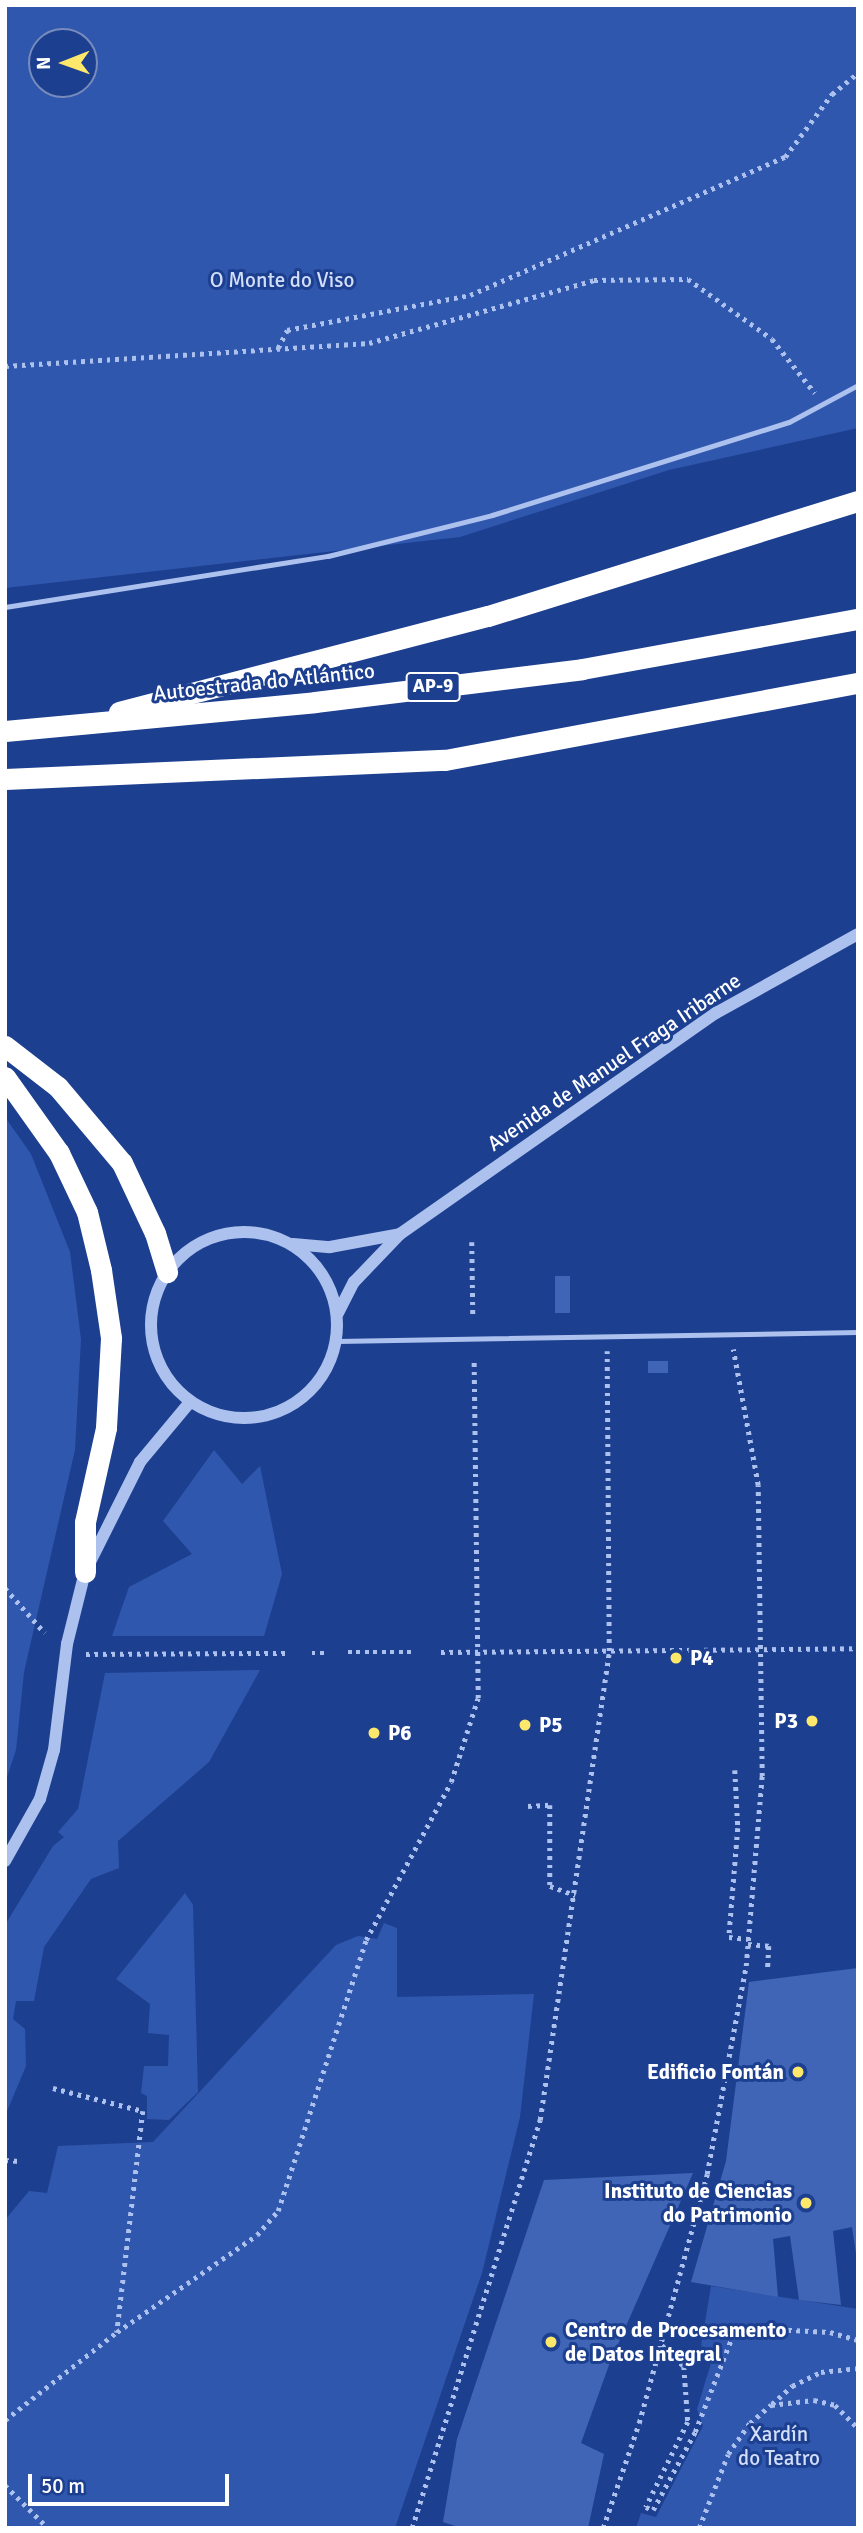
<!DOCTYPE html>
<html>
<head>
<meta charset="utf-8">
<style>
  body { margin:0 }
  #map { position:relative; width:863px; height:2533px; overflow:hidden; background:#1d3f90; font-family:Signika,sans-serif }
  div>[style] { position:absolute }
  .green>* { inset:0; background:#3057ae }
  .building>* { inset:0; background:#4165b6; transform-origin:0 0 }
  .path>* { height:4.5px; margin-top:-2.25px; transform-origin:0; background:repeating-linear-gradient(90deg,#acc1ee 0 3.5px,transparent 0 8.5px) }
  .service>* { height:5px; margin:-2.5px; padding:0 2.5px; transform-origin:2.5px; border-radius:2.5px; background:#acc1ee }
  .tertiary>* { height:12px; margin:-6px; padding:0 6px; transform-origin:6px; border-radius:6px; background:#acc1ee }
  .tertiary>.ring { margin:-6px; padding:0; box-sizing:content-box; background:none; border:12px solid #acc1ee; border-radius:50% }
  .motorway>* { height:21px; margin:-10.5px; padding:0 10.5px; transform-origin:10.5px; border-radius:10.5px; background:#fff }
  .dots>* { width:19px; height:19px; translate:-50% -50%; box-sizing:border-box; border:4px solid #1d3f90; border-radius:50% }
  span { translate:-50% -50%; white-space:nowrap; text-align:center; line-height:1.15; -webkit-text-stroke:6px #1d3f90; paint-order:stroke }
  .shield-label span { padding:2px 5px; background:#1d3f90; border:2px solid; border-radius:5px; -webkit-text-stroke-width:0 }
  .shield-label { font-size:19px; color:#fff; font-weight:700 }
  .park-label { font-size:21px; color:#d2defa }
  .street-label { font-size:21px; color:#fff }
  .poi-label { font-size:21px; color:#fff; font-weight:700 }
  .left { translate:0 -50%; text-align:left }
  .right { translate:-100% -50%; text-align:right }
  .frame { position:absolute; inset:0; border:7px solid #fff; pointer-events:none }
  .north { position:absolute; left:28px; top:28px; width:70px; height:70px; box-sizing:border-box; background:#1d3f90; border:2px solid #778cbc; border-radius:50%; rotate:269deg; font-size:19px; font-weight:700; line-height:28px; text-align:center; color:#fff }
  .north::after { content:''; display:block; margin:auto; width:24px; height:32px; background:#fde86b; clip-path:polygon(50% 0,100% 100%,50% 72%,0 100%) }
  .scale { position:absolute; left:28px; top:2474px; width:201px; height:32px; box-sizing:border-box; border:4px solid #fff; border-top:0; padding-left:9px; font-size:21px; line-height:24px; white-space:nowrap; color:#fff; -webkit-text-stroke:5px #1d3f90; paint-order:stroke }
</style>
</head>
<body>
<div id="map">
  <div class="green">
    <i style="clip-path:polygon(evenodd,5px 5px,858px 5px,858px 428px,669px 470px,460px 537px,5px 588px,5px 5px,42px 42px,84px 42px,84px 84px,42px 84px,42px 42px)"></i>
    <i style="clip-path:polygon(5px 1117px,31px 1154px,70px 1252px,81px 1339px,75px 1450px,24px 1672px,16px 1750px,5px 1783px)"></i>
    <i style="clip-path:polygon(214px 1450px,242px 1484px,260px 1466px,282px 1574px,264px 1636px,112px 1636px,129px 1587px,192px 1554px,163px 1521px)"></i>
    <i style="clip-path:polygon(260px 1670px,209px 1762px,118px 1841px,119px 1868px,91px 1879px,44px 1947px,34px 2001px,16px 2001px,13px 2019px,25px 2029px,26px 2066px,5px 2116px,5px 1925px,53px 1846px,64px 1837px,58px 1832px,78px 1809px,105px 1673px)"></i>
    <i style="clip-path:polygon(185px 1893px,193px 1905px,198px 2092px,169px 2120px,147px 2119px,147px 2096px,141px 2093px,144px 2066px,168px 2066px,169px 2035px,148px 2033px,150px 2004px,116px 1979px)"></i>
    <i style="clip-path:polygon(384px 1923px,397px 1928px,397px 1997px,534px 1994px,520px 2117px,482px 2273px,395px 2528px,5px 2528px,5px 2220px,29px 2191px,47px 2193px,58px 2146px,153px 2142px,336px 1945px,358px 1936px,377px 1939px)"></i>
    <i style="clip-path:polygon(711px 2286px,858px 2309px,858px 2528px,636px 2528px,641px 2513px,656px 2517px,703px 2426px,697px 2409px,715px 2350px,701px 2346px)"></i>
  </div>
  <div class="building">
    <i style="left:555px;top:1276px;width:15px;height:37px"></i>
    <i style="left:668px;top:1361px;width:12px;height:20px;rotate:90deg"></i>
    <i style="clip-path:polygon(858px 1968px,858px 2267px,852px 2227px,833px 2231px,841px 2305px,799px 2300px,790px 2236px,773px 2239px,778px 2297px,691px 2282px,726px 2161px,749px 1982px)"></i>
    <i style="clip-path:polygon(693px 2173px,609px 2365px,581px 2443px,604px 2454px,588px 2528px,461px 2528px,443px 2522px,457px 2439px,544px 2180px)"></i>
  </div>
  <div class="path">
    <i style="left:278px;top:348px;width:20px;rotate:-63deg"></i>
    <i style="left:287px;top:330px;width:186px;rotate:-10.8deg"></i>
    <i style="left:470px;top:295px;width:344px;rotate:-23.7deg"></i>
    <i style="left:785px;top:157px;width:79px;rotate:-53.3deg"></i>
    <i style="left:832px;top:94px;width:33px;rotate:-39deg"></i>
    <i style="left:5px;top:366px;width:365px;rotate:-3.6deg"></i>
    <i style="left:369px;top:343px;width:234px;rotate:-15.6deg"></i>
    <i style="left:594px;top:280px;width:94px;rotate:-0.6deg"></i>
    <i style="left:688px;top:279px;width:103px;rotate:35.5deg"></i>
    <i style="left:772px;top:339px;width:69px;rotate:51.5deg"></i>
    <i style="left:472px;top:1242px;width:74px;rotate:89.2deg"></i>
    <i style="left:5px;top:1588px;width:60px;rotate:48.4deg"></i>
    <i style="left:348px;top:1652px;width:66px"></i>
    <i style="left:441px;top:1652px;width:417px;rotate:-0.5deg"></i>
    <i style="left:312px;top:1653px;width:14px"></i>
    <i style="left:86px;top:1654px;width:199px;rotate:-0.3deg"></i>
    <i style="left:735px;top:1770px;width:58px;rotate:87deg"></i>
    <i style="left:738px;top:1828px;width:109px;rotate:94.7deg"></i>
    <i style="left:729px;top:1937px;width:19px;rotate:6deg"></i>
    <i style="left:528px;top:1806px;width:22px;rotate:-3deg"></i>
    <i style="left:550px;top:1805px;width:81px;rotate:90deg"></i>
    <i style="left:550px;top:1886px;width:27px;rotate:20deg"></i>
    <i style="left:748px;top:1944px;width:21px;rotate:5deg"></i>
    <i style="left:769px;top:1946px;width:22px;rotate:93deg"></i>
    <i style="left:53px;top:2088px;width:93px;rotate:14.3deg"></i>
    <i style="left:143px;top:2111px;width:223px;rotate:96.7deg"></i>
    <i style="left:5px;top:2160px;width:14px;rotate:4deg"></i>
    <i style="left:662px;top:2345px;width:30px;rotate:44deg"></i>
    <i style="left:684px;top:2366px;width:56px;rotate:85.9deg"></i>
    <i style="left:688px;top:2422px;width:95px;rotate:116.3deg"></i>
    <i style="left:646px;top:2507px;width:8px;rotate:23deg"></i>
    <i style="left:653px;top:2510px;width:89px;rotate:-61.7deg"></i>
    <i style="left:695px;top:2432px;width:102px;rotate:-68.7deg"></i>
    <i style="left:732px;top:2337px;width:40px;rotate:-12deg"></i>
    <i style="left:771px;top:2329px;width:59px;rotate:2.9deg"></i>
    <i style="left:830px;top:2332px;width:29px;rotate:16deg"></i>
    <i style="left:772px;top:2404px;width:27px;rotate:-42deg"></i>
    <i style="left:792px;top:2386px;width:32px;rotate:-26deg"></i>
    <i style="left:821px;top:2372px;width:37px;rotate:-6deg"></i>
    <i style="left:5px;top:2420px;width:142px;rotate:-38.2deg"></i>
    <i style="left:117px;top:2332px;width:170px;rotate:-34.7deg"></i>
    <i style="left:257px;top:2235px;width:32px;rotate:-49deg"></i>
    <i style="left:278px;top:2211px;width:285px;rotate:-72deg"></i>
    <i style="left:366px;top:1940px;width:179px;rotate:-61.7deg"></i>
    <i style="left:451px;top:1782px;width:88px;rotate:-72.2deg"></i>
    <i style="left:478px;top:1698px;width:337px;rotate:-90.7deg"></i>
    <i style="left:5px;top:2485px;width:61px;rotate:45deg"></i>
    <i style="left:412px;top:2528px;width:428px;rotate:-72.6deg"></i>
    <i style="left:540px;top:2120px;width:474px;rotate:-81.6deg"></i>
    <i style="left:609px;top:1651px;width:300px;rotate:-90.4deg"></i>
    <i style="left:603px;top:2528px;width:111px;rotate:-71.1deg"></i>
    <i style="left:639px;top:2423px;width:258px;rotate:-74.7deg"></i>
    <i style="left:707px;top:2174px;width:212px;rotate:-79.4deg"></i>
    <i style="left:746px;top:1966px;width:191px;rotate:-85.2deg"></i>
    <i style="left:762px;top:1776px;width:291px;rotate:-90.8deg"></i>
    <i style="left:758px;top:1485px;width:138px;rotate:-100.4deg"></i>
    <i style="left:699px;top:2528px;width:79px;rotate:-68.6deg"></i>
    <i style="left:728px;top:2454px;width:38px;rotate:-55deg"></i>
    <i style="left:750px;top:2423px;width:28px;rotate:-41deg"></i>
    <i style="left:771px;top:2405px;width:43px;rotate:-6.6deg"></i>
    <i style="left:814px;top:2400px;width:22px;rotate:13deg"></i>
    <i style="left:835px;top:2405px;width:33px;rotate:45deg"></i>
  </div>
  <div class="service">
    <i style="left:5px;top:607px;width:327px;rotate:-9deg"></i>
    <i style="left:328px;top:556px;width:169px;rotate:-14deg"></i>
    <i style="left:492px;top:515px;width:311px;rotate:-17.4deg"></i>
    <i style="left:789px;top:422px;width:78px;rotate:-28.2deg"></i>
    <i style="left:337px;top:1341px;width:521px;rotate:-0.99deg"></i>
  </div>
  <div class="tertiary">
    <i class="ring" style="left:151px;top:1232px;width:174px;height:174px"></i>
    <i style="left:293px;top:1244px;width:37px;rotate:5deg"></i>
    <i style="left:330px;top:1247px;width:71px;rotate:-10.5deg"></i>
    <i style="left:338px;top:1313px;width:35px;rotate:-63deg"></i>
    <i style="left:354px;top:1282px;width:66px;rotate:-46.2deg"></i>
    <i style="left:400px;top:1234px;width:386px;rotate:-35deg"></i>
    <i style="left:716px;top:1013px;width:162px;rotate:-29.1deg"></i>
    <i style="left:5px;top:1861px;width:71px;rotate:-60.6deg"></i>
    <i style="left:40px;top:1799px;width:51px;rotate:-74.1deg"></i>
    <i style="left:54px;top:1750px;width:107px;rotate:-83deg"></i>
    <i style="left:67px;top:1644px;width:74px;rotate:-76deg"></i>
    <i style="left:85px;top:1572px;width:123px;rotate:-63.4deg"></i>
    <i style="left:140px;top:1462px;width:78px;rotate:-50.2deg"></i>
  </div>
  <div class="motorway">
    <i style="left:119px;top:712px;width:381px;rotate:-14.6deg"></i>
    <i style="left:488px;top:616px;width:387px;rotate:-17.3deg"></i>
    <i style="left:5px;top:731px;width:311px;rotate:-5.3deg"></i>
    <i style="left:315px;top:702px;width:269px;rotate:-7deg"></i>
    <i style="left:582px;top:669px;width:280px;rotate:-10.3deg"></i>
    <i style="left:5px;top:779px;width:440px;rotate:-2.5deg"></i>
    <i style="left:445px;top:760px;width:420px;rotate:-10.6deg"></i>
    <i style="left:5px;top:1046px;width:67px;rotate:37.7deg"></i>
    <i style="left:58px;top:1087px;width:99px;rotate:49.9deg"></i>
    <i style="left:122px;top:1163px;width:77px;rotate:64.8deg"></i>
    <i style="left:155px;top:1233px;width:41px;rotate:72.9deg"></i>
    <i style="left:5px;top:1077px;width:93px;rotate:54.6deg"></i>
    <i style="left:59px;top:1153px;width:65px;rotate:64.6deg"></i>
    <i style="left:87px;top:1212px;width:60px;rotate:76.4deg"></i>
    <i style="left:101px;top:1270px;width:69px;rotate:81.6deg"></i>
    <i style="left:111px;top:1338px;width:90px;rotate:93.2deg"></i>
    <i style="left:106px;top:1428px;width:96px;rotate:102.6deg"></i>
    <i style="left:85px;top:1522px;width:50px;rotate:90deg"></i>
  </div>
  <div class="dots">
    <i style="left:676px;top:1658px;background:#fde86b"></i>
    <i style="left:812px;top:1721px;background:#fde86b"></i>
    <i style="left:525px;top:1725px;background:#fde86b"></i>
    <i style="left:374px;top:1733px;background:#fde86b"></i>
    <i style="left:798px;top:2072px;background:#fde86b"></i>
    <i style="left:806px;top:2203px;background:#fde86b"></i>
    <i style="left:551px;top:2342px;background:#fde86b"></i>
  </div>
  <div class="shield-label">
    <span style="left:433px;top:687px">AP-9</span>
  </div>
  <div class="park-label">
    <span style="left:282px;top:280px">O Monte do Viso</span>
    <span style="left:779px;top:2446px">Xardín<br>do Teatro</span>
  </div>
  <div class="street-label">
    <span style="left:264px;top:682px;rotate:-6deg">Autoestrada do Atlántico</span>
    <span style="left:614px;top:1062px;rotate:-34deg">Avenida de Manuel Fraga Iribarne</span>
  </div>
  <div class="poi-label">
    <span class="left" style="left:690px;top:1658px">P4</span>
    <span class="right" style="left:798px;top:1721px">P3</span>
    <span class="left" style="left:539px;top:1725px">P5</span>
    <span class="left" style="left:388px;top:1733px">P6</span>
    <span class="right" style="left:784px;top:2072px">Edificio Fontán</span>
    <span class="right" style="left:792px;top:2203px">Instituto de Ciencias<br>do Patrimonio</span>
    <span class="left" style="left:565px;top:2342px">Centro de Procesamento<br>de Datos Integral</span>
  </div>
  <div class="frame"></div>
  <div class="north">N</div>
  <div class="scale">50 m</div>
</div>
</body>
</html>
